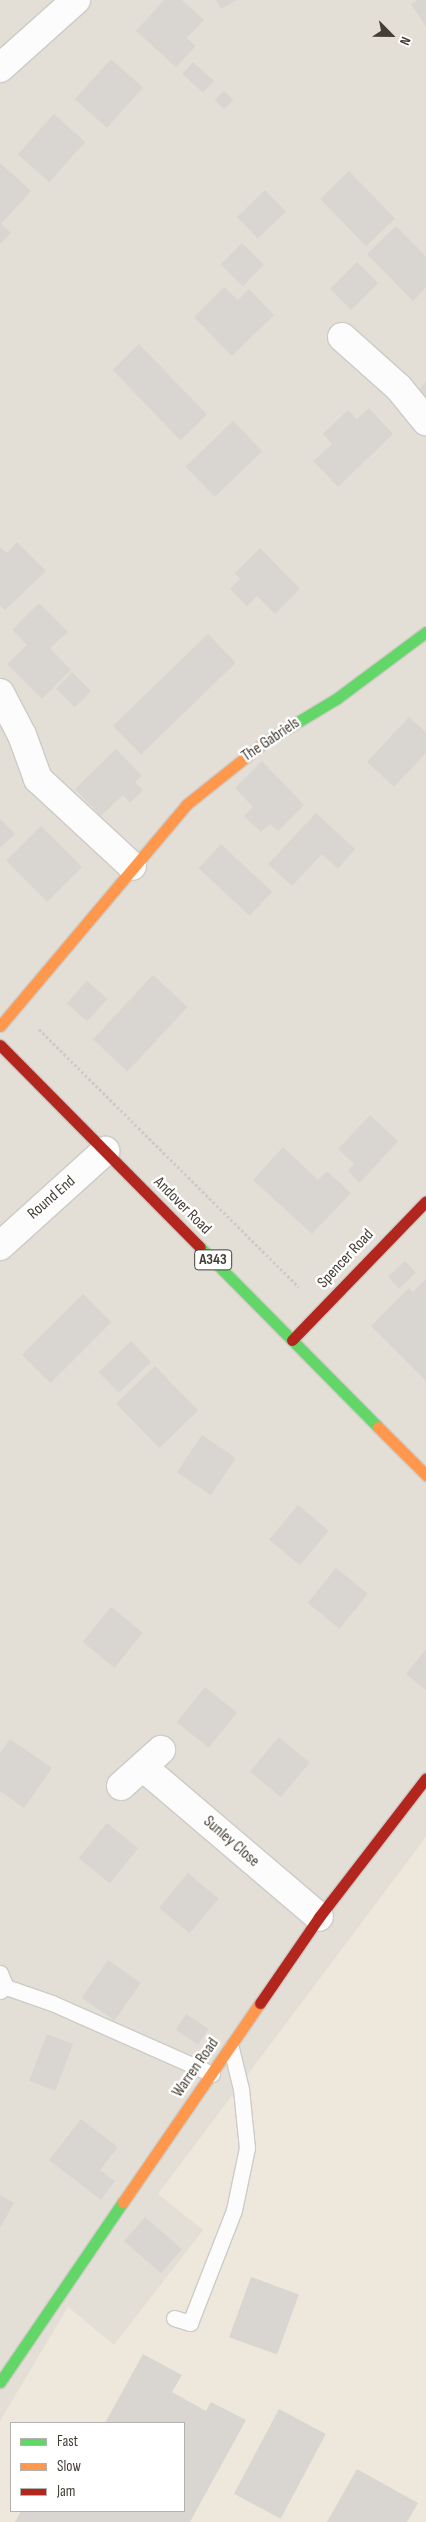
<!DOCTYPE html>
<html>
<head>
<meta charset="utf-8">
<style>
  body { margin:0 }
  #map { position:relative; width:426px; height:2522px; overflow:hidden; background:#efede9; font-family:"Sofia Sans Condensed",sans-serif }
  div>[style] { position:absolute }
  .residential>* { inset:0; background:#e3dfd6 }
  .education>* { inset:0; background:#ede8db }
  .building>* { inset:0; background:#d9d6d1; transform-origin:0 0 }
  .path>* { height:3px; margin-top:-1.5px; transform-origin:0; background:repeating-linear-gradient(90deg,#cdcbc7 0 2.5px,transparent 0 5px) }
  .roads { filter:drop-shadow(1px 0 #cdcbc7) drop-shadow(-1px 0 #cdcbc7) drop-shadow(0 1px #cdcbc7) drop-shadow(0 -1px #cdcbc7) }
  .lane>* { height:15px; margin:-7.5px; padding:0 7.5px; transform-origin:7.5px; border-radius:7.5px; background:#fdfcfc }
  .street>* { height:28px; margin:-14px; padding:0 14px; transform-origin:14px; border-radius:14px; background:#fdfcfc }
  .fast>* { height:11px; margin:-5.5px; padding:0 5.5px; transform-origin:5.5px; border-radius:5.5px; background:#63d668 }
  .slow>* { height:11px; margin:-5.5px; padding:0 5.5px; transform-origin:5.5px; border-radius:5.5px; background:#ff974d }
  .jam>* { height:11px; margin:-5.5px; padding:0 5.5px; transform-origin:5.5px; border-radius:5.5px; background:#b3261e }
  span { translate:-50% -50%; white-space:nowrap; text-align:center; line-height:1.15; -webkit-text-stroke:5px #fff; paint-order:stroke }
  .shield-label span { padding:1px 4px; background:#fff; border:1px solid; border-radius:4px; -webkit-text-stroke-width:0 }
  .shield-label { font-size:15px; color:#443e35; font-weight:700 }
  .street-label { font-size:16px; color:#443e35 }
  .legend { position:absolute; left:10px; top:2422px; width:175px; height:90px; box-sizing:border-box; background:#fff; border:1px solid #b4b2ae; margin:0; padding:6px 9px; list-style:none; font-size:15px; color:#443e35 }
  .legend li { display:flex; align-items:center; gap:10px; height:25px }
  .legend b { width:25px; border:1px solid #b4b2ae }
  .north { position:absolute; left:366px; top:10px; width:50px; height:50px; -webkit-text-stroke:4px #fff; paint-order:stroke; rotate:113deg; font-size:14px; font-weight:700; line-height:20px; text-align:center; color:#443e35 }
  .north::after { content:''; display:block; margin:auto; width:18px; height:22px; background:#443e35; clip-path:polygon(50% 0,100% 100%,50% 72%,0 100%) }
</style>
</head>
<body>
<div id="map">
  <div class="residential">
    <i style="clip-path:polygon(evenodd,0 0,426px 0,426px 2522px,0 2522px,0 0,11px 2423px,184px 2423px,184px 2511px,11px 2511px,11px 2423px)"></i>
  </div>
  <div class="education">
    <i style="clip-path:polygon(evenodd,426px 1837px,426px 2522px,0 2522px,0 2421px,68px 2307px,114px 2345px,203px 2230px,158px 2194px,426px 1837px,11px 2423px,184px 2423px,184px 2511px,11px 2511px,11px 2423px)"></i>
  </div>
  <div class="building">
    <i style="clip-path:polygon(164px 0,182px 0,204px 20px,187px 38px,196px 46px,176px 67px,136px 31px)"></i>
    <i style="clip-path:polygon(216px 0,237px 0,221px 9px)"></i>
    <i style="clip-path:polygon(418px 0,426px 0,426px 27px,411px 4px)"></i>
    <i style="left:111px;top:59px;width:43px;height:54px;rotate:42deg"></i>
    <i style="left:193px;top:62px;width:28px;height:16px;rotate:42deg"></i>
    <i style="left:224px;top:91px;width:13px;height:13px;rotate:45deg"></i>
    <i style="left:54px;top:114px;width:42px;height:54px;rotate:42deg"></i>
    <i style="clip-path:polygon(0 163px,31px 191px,1px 224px,11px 233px,0 244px)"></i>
    <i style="left:349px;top:171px;width:66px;height:40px;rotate:46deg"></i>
    <i style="left:265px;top:190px;width:30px;height:39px;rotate:46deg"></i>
    <i style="clip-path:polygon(396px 226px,426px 256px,426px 288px,413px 301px,367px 254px)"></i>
    <i style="left:242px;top:243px;width:31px;height:30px;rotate:45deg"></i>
    <i style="left:357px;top:262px;width:30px;height:38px;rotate:45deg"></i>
    <i style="clip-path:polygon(224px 287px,238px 300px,249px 289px,274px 315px,232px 356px,194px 317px)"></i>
    <i style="left:139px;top:344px;width:98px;height:37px;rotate:46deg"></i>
    <i style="clip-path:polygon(426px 382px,426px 398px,418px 390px)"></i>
    <i style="clip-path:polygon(369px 408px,393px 434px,338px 487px,313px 461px,332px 444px,323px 434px,348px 410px,357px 419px)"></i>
    <i style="left:233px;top:421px;width:42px;height:66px;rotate:46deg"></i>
    <i style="clip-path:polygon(17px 542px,46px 571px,5px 610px,0 605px,0 547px,7px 553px)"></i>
    <i style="clip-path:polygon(260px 548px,300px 589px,275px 614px,257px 596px,247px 606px,230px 589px,240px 579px,235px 573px)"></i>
    <i style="clip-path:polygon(39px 603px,68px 632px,50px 648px,71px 670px,42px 699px,7px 664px,27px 645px,12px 630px)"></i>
    <i style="left:208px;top:634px;width:40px;height:132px;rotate:46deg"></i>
    <i style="left:72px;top:672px;width:27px;height:23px;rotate:45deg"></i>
    <i style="clip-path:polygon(409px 717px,426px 732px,426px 753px,394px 787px,367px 762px)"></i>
    <i style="clip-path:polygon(116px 749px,142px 776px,135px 782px,143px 790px,130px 803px,123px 795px,101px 816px,75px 789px)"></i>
    <i style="clip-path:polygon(262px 761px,304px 805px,278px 831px,270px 824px,261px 832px,244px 816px,253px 807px,235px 788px)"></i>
    <i style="clip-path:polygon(316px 813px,355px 849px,338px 869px,322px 854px,292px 886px,268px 864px)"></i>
    <i style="clip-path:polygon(0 819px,15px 834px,0 848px)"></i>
    <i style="left:41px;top:826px;width:58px;height:49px;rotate:45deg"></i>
    <i style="left:221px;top:844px;width:70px;height:33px;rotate:43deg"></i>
    <i style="left:153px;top:975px;width:47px;height:88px;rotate:43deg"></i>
    <i style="left:87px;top:981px;width:27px;height:30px;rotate:42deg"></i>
    <i style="clip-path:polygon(370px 1115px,398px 1141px,360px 1183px,348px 1171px,354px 1164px,338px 1149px)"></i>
    <i style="clip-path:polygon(283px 1147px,318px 1180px,327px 1171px,351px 1193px,312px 1234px,253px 1180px)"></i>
    <i style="left:405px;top:1261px;width:16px;height:23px;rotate:47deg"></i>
    <i style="clip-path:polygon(426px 1279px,426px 1381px,371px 1326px,409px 1288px,413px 1292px)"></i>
    <i style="left:83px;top:1294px;width:40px;height:86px;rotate:45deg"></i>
    <i style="left:131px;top:1341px;width:29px;height:45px;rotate:46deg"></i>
    <i style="left:155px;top:1366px;width:62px;height:54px;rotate:46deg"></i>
    <i style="left:202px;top:1435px;width:41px;height:45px;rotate:34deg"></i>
    <i style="left:298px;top:1505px;width:40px;height:45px;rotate:40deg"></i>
    <i style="left:336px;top:1568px;width:41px;height:45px;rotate:39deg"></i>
    <i style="left:111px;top:1607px;width:41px;height:45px;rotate:39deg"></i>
    <i style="clip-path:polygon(426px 1649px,426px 1690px,406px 1674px)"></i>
    <i style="left:205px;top:1687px;width:41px;height:45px;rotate:39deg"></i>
    <i style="left:279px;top:1737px;width:40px;height:45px;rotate:40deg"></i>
    <i style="clip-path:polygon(10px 1739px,52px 1768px,24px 1808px,0 1791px,0 1753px)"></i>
    <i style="left:107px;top:1823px;width:40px;height:45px;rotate:39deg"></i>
    <i style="left:188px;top:1873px;width:40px;height:45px;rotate:40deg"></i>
    <i style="left:108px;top:1960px;width:40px;height:46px;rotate:35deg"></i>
    <i style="left:186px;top:2014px;width:27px;height:19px;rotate:33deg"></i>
    <i style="left:47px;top:2034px;width:28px;height:50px;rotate:21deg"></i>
    <i style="clip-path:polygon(81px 2119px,118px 2147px,100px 2170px,115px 2181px,101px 2200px,49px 2160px)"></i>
    <i style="clip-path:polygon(0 2195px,14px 2203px,0 2228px)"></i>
    <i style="left:145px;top:2217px;width:49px;height:32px;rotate:41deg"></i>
    <i style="left:251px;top:2277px;width:51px;height:64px;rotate:20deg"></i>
    <i style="clip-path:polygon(143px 2354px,182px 2375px,172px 2392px,206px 2411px,211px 2402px,246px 2420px,190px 2522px,15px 2522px,21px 2511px,184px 2511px,184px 2423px,105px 2423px)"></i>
    <i style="left:279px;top:2409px;width:53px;height:96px;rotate:28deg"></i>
    <i style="clip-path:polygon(357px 2469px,418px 2503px,407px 2522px,327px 2522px)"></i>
  </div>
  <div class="path">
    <i style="left:39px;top:1029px;width:366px;rotate:44.8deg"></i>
  </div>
  <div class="roads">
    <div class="lane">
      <i style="left:0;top:1973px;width:15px;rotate:67deg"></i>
      <i style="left:0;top:1991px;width:7px;rotate:-34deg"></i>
      <i style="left:6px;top:1987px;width:49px;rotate:19.2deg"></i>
      <i style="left:52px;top:2003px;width:175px;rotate:23.9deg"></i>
      <i style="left:174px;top:2318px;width:17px;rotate:17deg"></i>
      <i style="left:190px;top:2323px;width:121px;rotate:-68.7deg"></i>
      <i style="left:234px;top:2210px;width:63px;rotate:-78.2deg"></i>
      <i style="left:247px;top:2148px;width:59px;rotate:-95.8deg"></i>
      <i style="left:241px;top:2089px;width:42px;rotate:-103.7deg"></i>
    </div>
    <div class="street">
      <i style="left:0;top:68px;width:102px;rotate:-41.8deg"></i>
      <i style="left:342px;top:337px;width:76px;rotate:41.8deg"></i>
      <i style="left:399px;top:388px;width:43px;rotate:50.7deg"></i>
      <i style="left:0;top:693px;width:47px;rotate:62.4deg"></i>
      <i style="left:22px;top:735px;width:47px;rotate:70deg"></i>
      <i style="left:38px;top:779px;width:128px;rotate:42.8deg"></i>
      <i style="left:0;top:1246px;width:142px;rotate:-42.1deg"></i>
      <i style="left:143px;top:1767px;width:231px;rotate:40.4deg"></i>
      <i style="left:121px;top:1786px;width:54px;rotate:-42deg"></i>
    </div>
    <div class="fast">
      <i style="left:266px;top:741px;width:82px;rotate:-31deg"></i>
      <i style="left:336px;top:699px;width:112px;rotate:-36.7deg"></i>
      <i style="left:200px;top:1247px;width:253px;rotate:45.3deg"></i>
      <i style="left:0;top:2382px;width:218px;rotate:-55.7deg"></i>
    </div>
    <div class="slow">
      <i style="left:0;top:1026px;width:290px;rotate:-49.9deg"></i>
      <i style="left:187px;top:804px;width:101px;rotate:-38.6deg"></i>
      <i style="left:378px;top:1427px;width:68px;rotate:45deg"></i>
      <i style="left:123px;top:2202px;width:242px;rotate:-55.5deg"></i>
    </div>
    <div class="jam">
      <i style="left:0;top:1045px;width:284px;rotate:45.3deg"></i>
      <i style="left:292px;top:1340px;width:193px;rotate:-46deg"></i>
      <i style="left:260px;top:2003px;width:104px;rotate:-55.5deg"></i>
      <i style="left:319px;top:1917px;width:175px;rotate:-52.4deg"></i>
    </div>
  </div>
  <div class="shield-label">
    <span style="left:213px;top:1260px">A343</span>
  </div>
  <div class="street-label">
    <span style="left:271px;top:740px;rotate:-34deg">The Gabriels</span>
    <span style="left:52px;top:1198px;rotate:-41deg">Round End</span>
    <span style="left:182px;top:1206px;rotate:45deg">Andover Road</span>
    <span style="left:346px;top:1259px;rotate:-47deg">Spencer Road</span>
    <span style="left:231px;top:1842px;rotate:41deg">Sunley Close</span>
    <span style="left:196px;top:2068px;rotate:-55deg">Warren Road</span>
  </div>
  <ul class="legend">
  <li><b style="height:6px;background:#63d668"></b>Fast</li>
  <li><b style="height:6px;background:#ff974d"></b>Slow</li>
  <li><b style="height:6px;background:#b3261e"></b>Jam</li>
  </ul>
  <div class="north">N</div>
</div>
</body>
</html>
